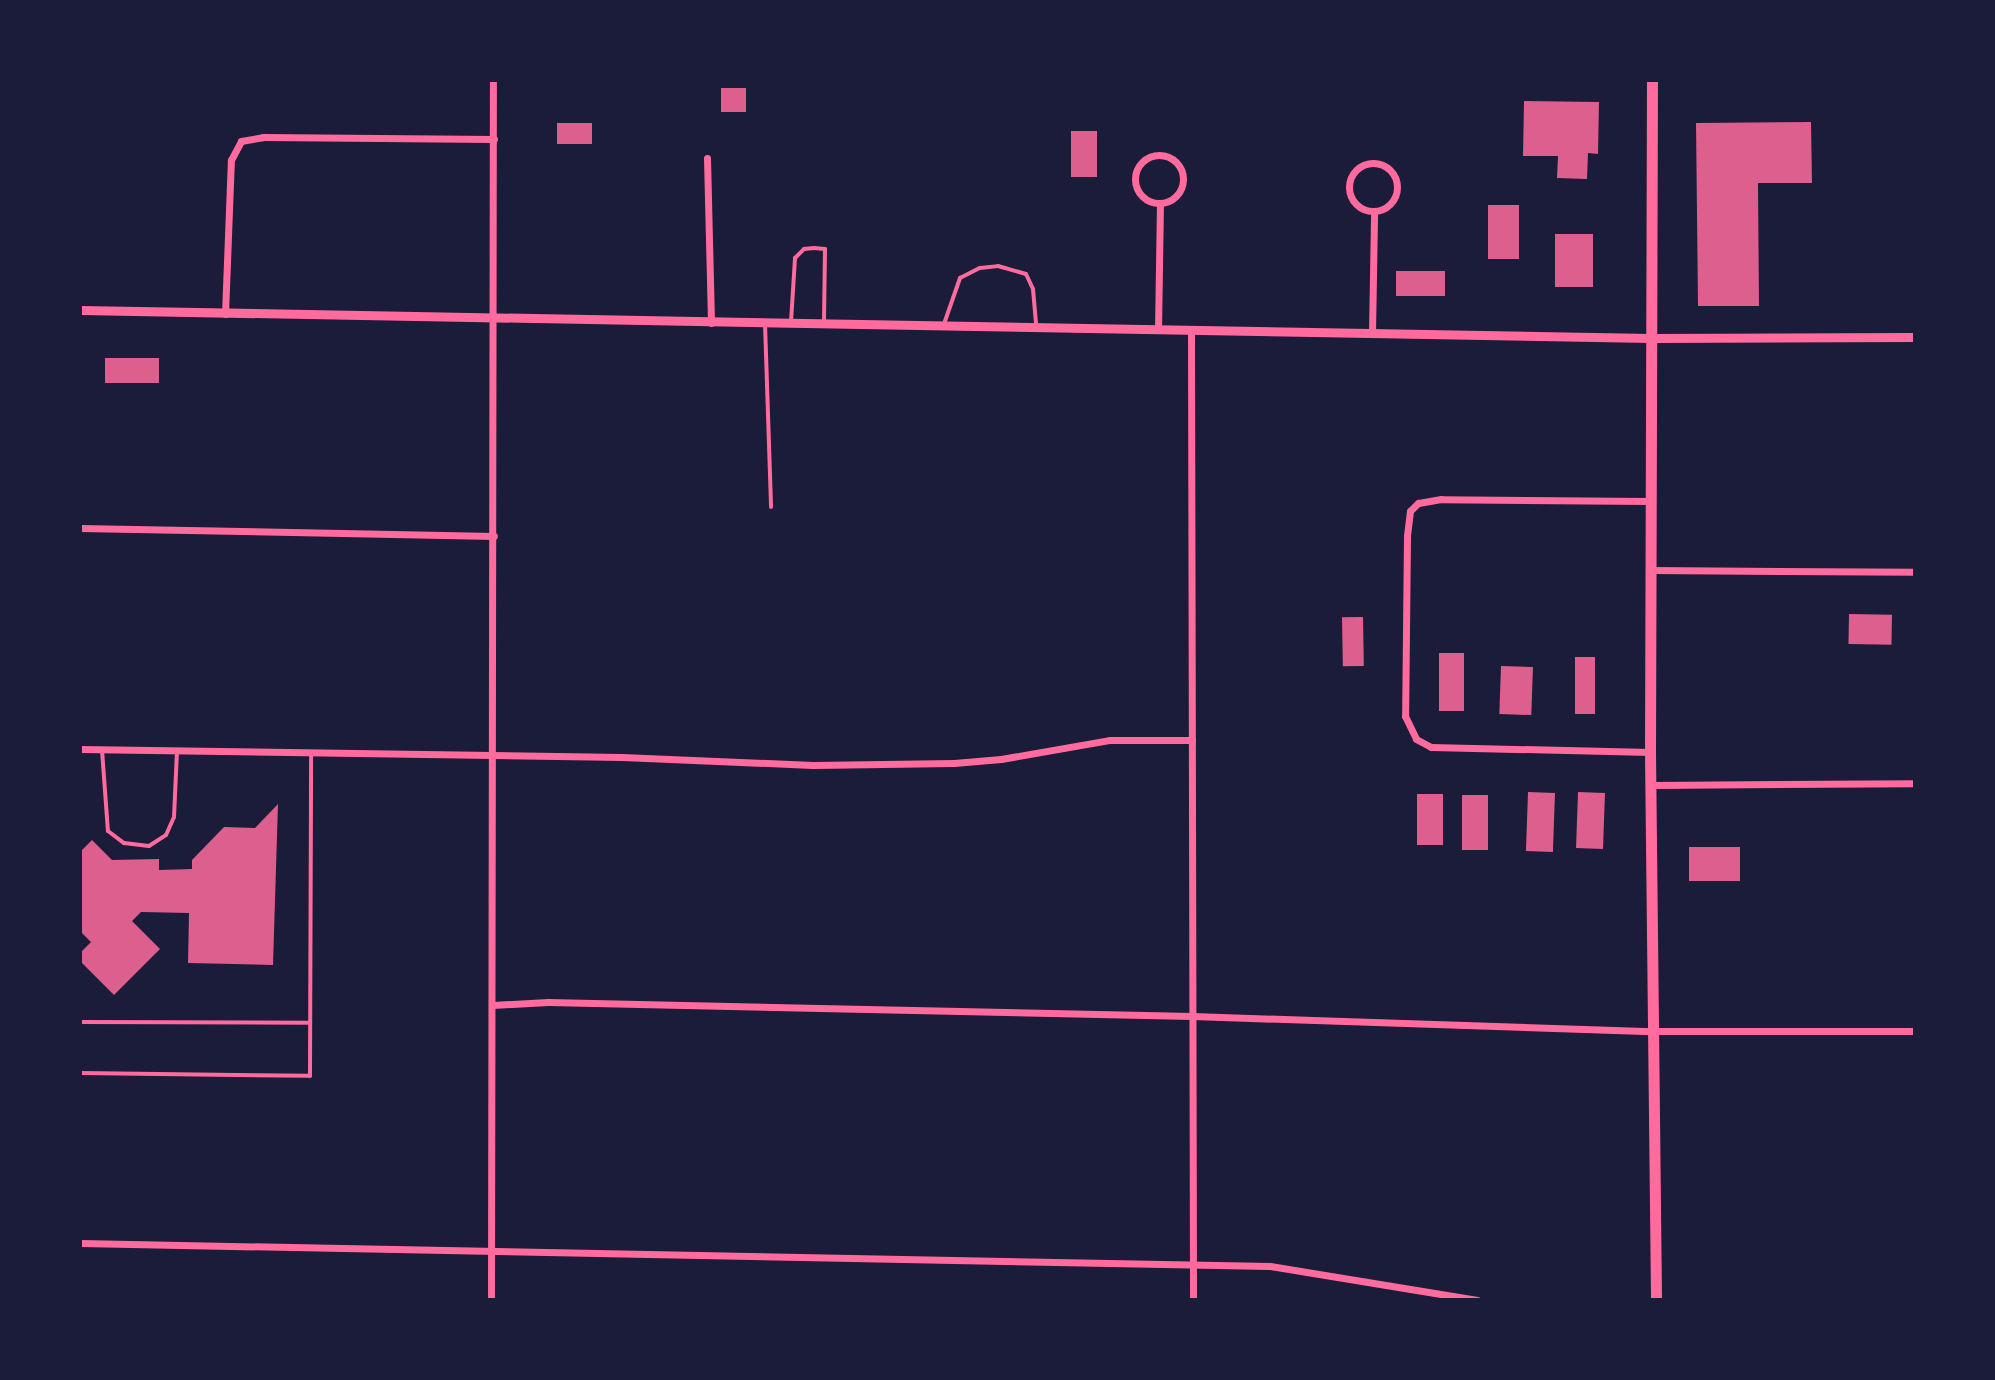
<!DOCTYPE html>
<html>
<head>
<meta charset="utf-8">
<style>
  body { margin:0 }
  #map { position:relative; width:1995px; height:1380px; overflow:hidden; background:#1b1b3a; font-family:"Sofia Sans Condensed",sans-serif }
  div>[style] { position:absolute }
  .building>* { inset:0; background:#dd5f8e; transform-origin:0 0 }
  .service>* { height:4px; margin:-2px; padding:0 2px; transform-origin:2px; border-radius:2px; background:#ff6b9d }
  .minor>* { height:7px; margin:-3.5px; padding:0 3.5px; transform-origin:3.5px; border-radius:3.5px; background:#ff6b9d }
  .minor>.ring { margin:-3.5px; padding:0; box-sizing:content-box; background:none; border:7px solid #ff6b9d; border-radius:50% }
  .tertiary>* { height:9px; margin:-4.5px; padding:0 4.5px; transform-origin:4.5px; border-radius:4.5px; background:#ff6b9d }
  .secondary>* { height:11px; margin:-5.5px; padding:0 5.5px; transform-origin:5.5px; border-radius:5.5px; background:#ff6b9d }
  span { translate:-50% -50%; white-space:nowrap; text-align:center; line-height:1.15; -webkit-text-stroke:8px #1b1b3a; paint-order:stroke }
  .frame { position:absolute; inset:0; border:82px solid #1b1b3a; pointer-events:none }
</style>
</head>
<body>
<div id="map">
  <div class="building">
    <i style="left:721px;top:88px;width:25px;height:24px"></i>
    <i style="clip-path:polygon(1524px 101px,1599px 102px,1598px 154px,1588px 153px,1587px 179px,1557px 178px,1558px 156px,1523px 156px)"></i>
    <i style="clip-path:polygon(1811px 122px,1812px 183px,1758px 183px,1759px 306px,1698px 306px,1696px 123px)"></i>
    <i style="left:557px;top:123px;width:35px;height:21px"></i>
    <i style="left:1071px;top:131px;width:26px;height:46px"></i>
    <i style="left:1488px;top:205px;width:31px;height:54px"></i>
    <i style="left:1555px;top:234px;width:38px;height:53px"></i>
    <i style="left:1396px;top:271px;width:49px;height:25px"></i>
    <i style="left:105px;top:358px;width:54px;height:25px"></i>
    <i style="left:1849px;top:614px;width:43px;height:30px;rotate:1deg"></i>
    <i style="left:1363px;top:617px;width:49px;height:21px;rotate:89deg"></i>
    <i style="left:1439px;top:653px;width:25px;height:58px"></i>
    <i style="left:1575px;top:657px;width:20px;height:57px"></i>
    <i style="left:1501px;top:666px;width:32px;height:48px;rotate:2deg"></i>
    <i style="left:1528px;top:792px;width:27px;height:59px;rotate:2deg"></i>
    <i style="left:1578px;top:792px;width:27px;height:56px;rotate:2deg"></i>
    <i style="left:1417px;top:794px;width:26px;height:51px"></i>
    <i style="left:1462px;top:795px;width:26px;height:55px"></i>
    <i style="clip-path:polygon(278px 804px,273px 965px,188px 963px,189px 913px,141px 912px,132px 921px,160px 949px,114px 995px,80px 961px,80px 953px,91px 942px,80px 931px,80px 852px,92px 840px,112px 860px,159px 859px,159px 870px,192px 869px,192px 860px,224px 827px,255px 828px)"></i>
    <i style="left:1689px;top:847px;width:51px;height:34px"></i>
  </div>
  <div class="service">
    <i style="left:791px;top:322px;width:64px;rotate:-86.4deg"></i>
    <i style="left:795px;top:258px;width:13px;rotate:-45deg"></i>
    <i style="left:804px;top:249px;width:10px;rotate:-6deg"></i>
    <i style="left:814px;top:248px;width:11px;rotate:5deg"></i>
    <i style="left:825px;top:249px;width:73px;rotate:90.8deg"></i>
    <i style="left:765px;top:324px;width:183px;rotate:88.1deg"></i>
    <i style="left:944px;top:324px;width:49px;rotate:-70.8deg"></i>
    <i style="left:960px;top:278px;width:22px;rotate:-27deg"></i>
    <i style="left:980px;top:268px;width:18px;rotate:-6deg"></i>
    <i style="left:998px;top:266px;width:29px;rotate:16deg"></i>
    <i style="left:1026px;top:274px;width:17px;rotate:65deg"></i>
    <i style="left:1033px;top:289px;width:36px;rotate:85deg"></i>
    <i style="left:102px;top:750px;width:81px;rotate:85.8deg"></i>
    <i style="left:108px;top:831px;width:20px;rotate:37deg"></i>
    <i style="left:124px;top:843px;width:25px;rotate:7deg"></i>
    <i style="left:149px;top:846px;width:20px;rotate:-33deg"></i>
    <i style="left:166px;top:835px;width:20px;rotate:-66deg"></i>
    <i style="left:174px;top:817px;width:65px;rotate:-87.4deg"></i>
    <i style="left:80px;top:1022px;width:230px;rotate:0.2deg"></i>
    <i style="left:80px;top:1073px;width:230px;rotate:0.7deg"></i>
    <i style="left:310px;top:1076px;width:322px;rotate:-89.8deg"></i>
  </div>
  <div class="minor">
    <i class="ring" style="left:1135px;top:155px;width:41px;height:41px"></i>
    <i style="left:707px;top:158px;width:165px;rotate:88.6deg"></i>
    <i class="ring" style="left:1349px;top:163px;width:41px;height:41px"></i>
    <i style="left:225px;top:314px;width:154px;rotate:-87.8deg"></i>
    <i style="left:231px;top:160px;width:21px;rotate:-62deg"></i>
    <i style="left:241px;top:141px;width:22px;rotate:-10deg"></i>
    <i style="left:263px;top:137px;width:231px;rotate:0.5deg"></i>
    <i style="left:1158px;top:330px;width:125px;rotate:-89.1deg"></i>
    <i style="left:1191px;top:331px;width:969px;rotate:89.88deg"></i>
    <i style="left:1372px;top:333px;width:120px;rotate:-89deg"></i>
    <i style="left:1650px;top:501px;width:209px;rotate:-179.5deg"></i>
    <i style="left:1441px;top:499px;width:23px;rotate:170deg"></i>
    <i style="left:1418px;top:503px;width:11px;rotate:135deg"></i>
    <i style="left:1410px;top:511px;width:25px;rotate:97deg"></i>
    <i style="left:1407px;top:536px;width:180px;rotate:90.6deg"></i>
    <i style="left:1405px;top:716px;width:25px;rotate:64deg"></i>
    <i style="left:1416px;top:739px;width:17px;rotate:28deg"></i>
    <i style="left:1431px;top:747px;width:219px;rotate:1.3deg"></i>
    <i style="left:80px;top:528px;width:414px;rotate:1.1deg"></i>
    <i style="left:1650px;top:570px;width:265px;rotate:0.4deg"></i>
    <i style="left:80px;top:749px;width:542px;rotate:0.85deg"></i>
    <i style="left:622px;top:757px;width:191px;rotate:2.4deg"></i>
    <i style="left:813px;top:765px;width:141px;rotate:-0.8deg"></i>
    <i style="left:954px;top:763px;width:47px;rotate:-4.9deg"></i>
    <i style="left:1001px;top:759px;width:111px;rotate:-9.9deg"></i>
    <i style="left:1110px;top:740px;width:82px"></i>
    <i style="left:1651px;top:785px;width:264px;rotate:-0.4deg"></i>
    <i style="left:492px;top:1005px;width:56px;rotate:-3.1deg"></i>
    <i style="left:548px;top:1002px;width:644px;rotate:1.25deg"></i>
    <i style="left:1192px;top:1016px;width:460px;rotate:1.9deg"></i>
    <i style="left:1652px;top:1031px;width:263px"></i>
    <i style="left:80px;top:1243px;width:1190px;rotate:1.11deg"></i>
    <i style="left:1270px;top:1266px;width:210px;rotate:9.3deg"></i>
    <i style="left:491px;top:1300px;width:1220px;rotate:-89.91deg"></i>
  </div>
  <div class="tertiary">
    <i style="left:80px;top:310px;width:1571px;rotate:1.02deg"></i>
    <i style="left:1651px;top:338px;width:264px;rotate:-0.2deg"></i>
  </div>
  <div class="secondary">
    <i style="left:1652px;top:80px;width:672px;rotate:90.17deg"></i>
    <i style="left:1650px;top:752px;width:548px;rotate:89.37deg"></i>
  </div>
  <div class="frame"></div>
</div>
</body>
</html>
